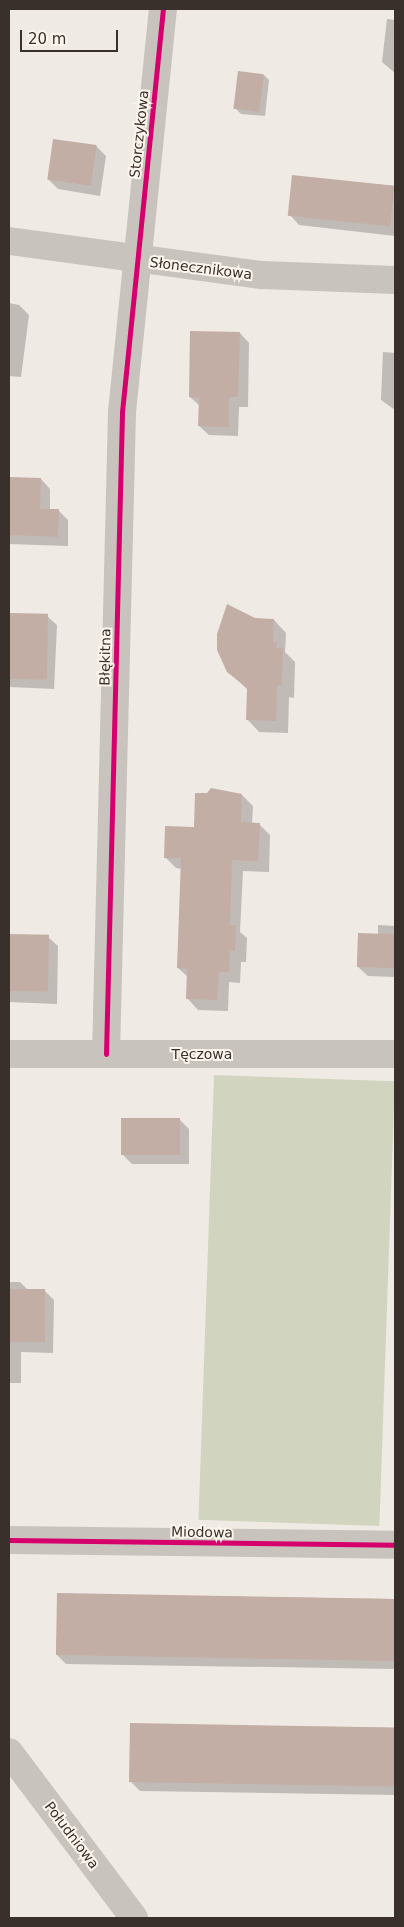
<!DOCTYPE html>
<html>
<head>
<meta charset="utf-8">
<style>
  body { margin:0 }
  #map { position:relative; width:404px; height:1927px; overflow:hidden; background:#f0eae4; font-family:"DejaVu Sans",sans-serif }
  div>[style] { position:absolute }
  .green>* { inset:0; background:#d1d5bf; transform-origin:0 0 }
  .shadow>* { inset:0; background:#0003 }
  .building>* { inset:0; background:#c3aea6; transform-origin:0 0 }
  .minor>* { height:28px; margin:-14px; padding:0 14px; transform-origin:14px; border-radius:14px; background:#c9c3be }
  .tertiary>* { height:28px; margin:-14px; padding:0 14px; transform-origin:14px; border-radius:14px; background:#c9c3be }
  .cycleway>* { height:5px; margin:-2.5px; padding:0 2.5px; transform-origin:2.5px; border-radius:2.5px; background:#d6006c }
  span { translate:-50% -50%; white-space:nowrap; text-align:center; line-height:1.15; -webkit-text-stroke:4px #fbf5ed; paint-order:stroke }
  .street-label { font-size:14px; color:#3a302b }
  .frame { position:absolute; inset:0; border:10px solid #3a302b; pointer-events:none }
  .scale { position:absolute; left:20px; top:30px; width:98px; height:22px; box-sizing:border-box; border:2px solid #3a302b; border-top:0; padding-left:6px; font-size:15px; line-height:18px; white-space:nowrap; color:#3a302b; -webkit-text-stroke:4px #fbf5ed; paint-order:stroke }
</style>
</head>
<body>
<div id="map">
  <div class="green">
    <i style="left:214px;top:1075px;width:181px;height:445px;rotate:2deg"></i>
  </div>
  <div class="shadow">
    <i style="clip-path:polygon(387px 19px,395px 20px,395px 73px,382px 62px)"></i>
    <i style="clip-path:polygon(264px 75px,269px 80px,265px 116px,241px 114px,236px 109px)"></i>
    <i style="clip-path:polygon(96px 146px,106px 156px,100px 196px,58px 189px,48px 179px)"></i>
    <i style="clip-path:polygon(293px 177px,395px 186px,395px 236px,299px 225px,290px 215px)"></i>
    <i style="clip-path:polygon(9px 303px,19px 305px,29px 315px,21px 377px,9px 376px)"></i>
    <i style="clip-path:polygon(240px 333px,249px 343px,248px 407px,239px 407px,238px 436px,209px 435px,199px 426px,200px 406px,190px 397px)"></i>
    <i style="clip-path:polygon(383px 352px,395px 353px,395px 410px,381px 400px)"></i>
    <i style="clip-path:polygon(9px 478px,41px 479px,50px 489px,50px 510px,59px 511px,68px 520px,68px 546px,9px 544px)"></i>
    <i style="clip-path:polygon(9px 614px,47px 616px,57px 625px,54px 689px,9px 687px)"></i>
    <i style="clip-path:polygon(255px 620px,274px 620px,286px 633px,285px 652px,295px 662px,294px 698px,289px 697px,288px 733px,259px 732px,247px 719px,248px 690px,228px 671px)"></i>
    <i style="clip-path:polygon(242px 795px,253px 806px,252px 824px,259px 824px,270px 835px,269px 872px,243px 871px,240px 932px,247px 938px,246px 962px,241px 962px,240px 983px,229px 982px,228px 1011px,198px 1010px,187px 998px,188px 977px,178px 968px,182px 869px,176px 868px,165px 857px,195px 829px)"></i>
    <i style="clip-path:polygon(378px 925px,395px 926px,395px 977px,368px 976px,358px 967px,378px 934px)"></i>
    <i style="clip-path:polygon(9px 936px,48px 937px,58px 946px,57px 1004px,9px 1002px)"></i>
    <i style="clip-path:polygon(179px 1119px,189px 1129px,189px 1164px,132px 1164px,122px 1154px)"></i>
    <i style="clip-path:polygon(9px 1282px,20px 1282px,28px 1290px,44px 1290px,54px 1300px,53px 1353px,21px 1352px,21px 1383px,9px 1383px)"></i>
    <i style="clip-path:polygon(59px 1594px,395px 1599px,395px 1669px,66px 1664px,56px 1654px)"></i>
    <i style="clip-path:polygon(131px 1724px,395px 1728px,395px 1795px,140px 1791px,130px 1781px)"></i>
  </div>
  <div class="building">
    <i style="left:238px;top:71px;width:26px;height:38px;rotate:7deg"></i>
    <i style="left:53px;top:139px;width:44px;height:41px;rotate:8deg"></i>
    <i style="left:292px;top:175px;width:103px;height:41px;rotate:6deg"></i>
    <i style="clip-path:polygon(190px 331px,240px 332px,238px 397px,229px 397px,229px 427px,198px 426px,199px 398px,189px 397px)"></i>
    <i style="clip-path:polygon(9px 477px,41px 478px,40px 509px,59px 509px,58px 537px,9px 535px)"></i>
    <i style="clip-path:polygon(227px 604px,255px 618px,274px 619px,273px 642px,277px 642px,276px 648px,283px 648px,282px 686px,277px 685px,276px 721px,246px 720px,247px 688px,227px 672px,217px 650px,217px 634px)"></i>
    <i style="left:9px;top:613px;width:39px;height:66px;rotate:1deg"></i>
    <i style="clip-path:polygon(211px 788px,242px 794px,241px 822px,260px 823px,258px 861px,232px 860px,230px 925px,236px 925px,235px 951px,230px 951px,229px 972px,219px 972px,217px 1000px,186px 999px,187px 969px,177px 968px,181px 858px,164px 858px,165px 826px,194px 827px,195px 793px,207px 793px)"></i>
    <i style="left:358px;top:933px;width:37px;height:34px;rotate:2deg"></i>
    <i style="left:9px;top:934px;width:40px;height:57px;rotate:1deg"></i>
    <i style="left:121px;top:1118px;width:59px;height:37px"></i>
    <i style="left:9px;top:1289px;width:36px;height:53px"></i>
    <i style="left:57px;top:1593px;width:338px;height:62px;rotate:1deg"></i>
    <i style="left:130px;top:1723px;width:265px;height:59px;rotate:1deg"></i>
  </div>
  <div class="minor">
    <i style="left:9px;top:241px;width:255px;rotate:7.7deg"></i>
    <i style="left:262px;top:275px;width:133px;rotate:2.2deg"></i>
    <i style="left:9px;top:1054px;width:386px"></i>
    <i style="left:106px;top:1054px;width:642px;rotate:-88.57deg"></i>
    <i style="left:122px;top:412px;width:405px;rotate:-84.2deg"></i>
    <i style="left:9px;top:1540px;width:386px;rotate:0.7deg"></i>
  </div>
  <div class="tertiary">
    <i style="left:9px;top:1752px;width:208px;rotate:53deg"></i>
  </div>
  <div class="cycleway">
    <i style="left:106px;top:1054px;width:642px;rotate:-88.57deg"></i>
    <i style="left:122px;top:412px;width:405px;rotate:-84.2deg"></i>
    <i style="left:9px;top:1540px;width:386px;rotate:0.7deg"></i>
  </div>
  <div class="street-label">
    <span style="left:139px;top:134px;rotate:-84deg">Storczykowa</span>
    <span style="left:201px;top:268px;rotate:7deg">Słonecznikowa</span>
    <span style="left:105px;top:657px;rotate:-89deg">Błękitna</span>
    <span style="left:202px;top:1054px">Tęczowa</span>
    <span style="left:202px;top:1532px;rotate:1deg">Miodowa</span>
    <span style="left:72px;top:1835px;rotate:53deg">Południowa</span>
  </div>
  <div class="frame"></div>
  <div class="scale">20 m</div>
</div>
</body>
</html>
